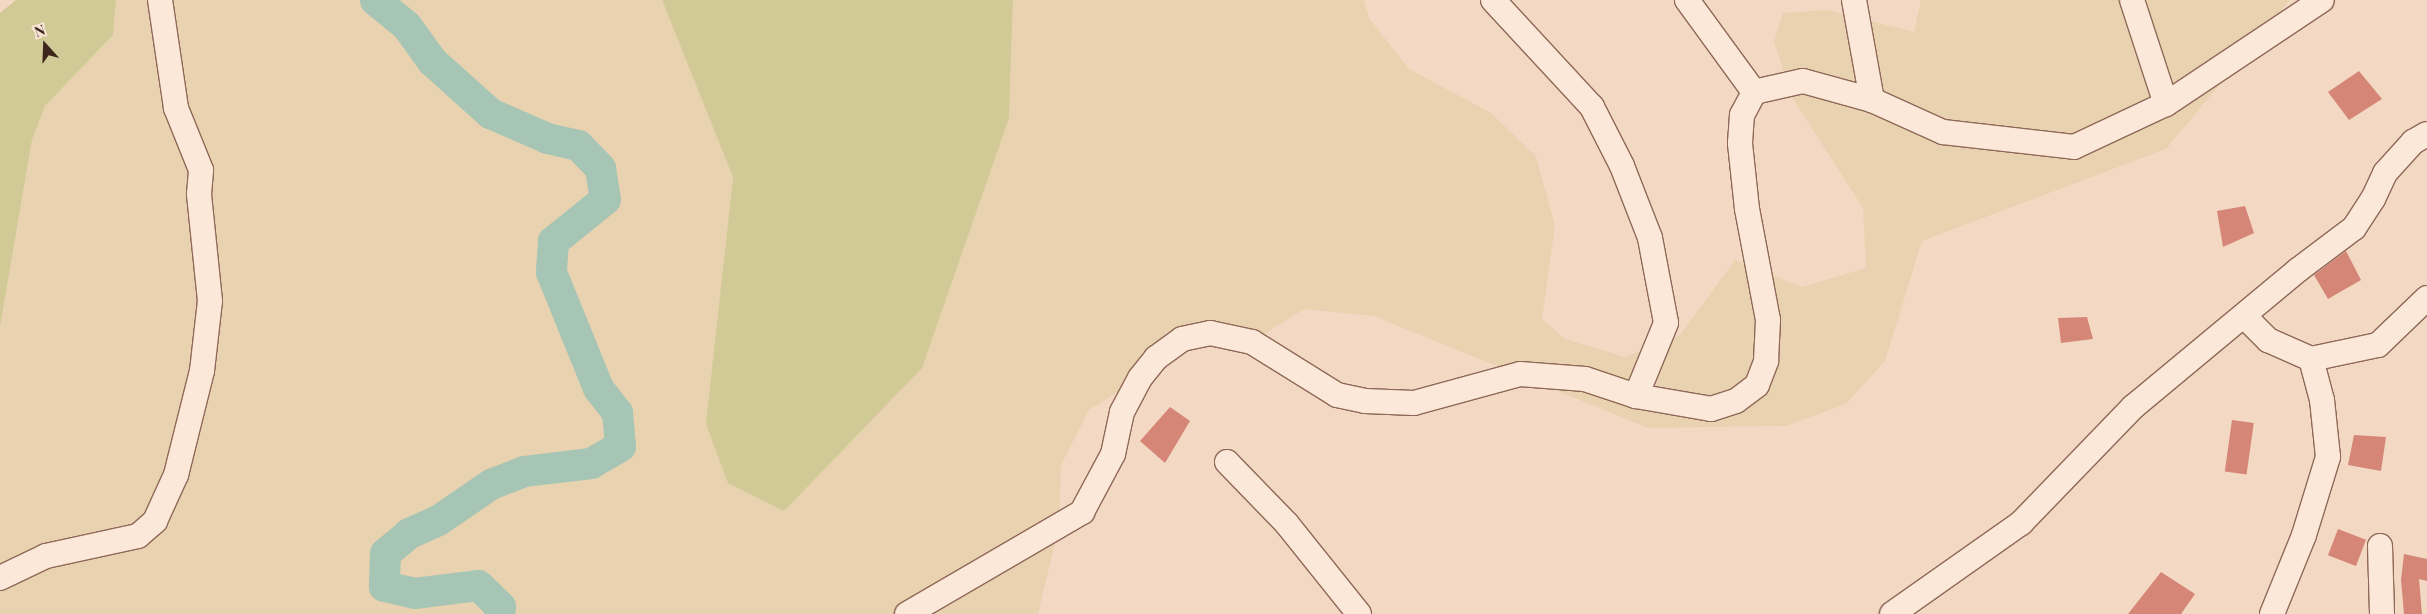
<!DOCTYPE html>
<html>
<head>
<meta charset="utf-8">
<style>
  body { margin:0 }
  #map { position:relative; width:2427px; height:614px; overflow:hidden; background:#f3d9c4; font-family:"Playfair Display",serif }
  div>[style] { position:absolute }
  .farmland>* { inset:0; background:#e9d2b0 }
  .green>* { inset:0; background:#d2ca96 }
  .river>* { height:31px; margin:-15.5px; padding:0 15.5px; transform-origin:15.5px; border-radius:15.5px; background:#a6c5b4 }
  .building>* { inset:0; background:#d58676; transform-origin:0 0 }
  .roads { filter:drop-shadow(1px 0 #8f6858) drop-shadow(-1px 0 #8f6858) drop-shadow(0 1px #8f6858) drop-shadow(0 -1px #8f6858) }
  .minor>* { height:24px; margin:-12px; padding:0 12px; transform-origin:12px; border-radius:12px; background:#fce8d8 }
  span { translate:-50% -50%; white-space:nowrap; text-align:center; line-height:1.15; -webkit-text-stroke:4.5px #f9e5d4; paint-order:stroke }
  .north { position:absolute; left:20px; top:20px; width:50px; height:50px; -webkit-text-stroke:4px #f9e5d4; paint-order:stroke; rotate:340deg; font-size:14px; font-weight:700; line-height:20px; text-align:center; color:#3e251d }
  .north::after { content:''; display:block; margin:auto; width:18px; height:22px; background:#3e251d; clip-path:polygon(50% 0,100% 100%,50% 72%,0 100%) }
</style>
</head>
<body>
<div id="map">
  <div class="farmland">
    <i style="clip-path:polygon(116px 0,662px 0,733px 177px,707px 424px,1009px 118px,1013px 0,1364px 0,1369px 18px,1409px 69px,1491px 113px,1536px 156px,1555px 226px,1542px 319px,1565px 339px,1625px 357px,1680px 335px,1735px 260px,1802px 287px,1866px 268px,1863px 208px,1793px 99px,1774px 42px,1783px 13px,1827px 10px,1914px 32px,1921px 0,2290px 0,2166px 149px,1922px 241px,1885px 361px,1846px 404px,1786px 426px,1648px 428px,1374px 316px,1304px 309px,1252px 342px,1210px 333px,1089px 410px,1061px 465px,1059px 527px,1038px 614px,0 614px,0 327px,32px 140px,45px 106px,113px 35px)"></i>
  </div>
  <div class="green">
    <i style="clip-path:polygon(16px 0,116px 0,113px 35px,45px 106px,32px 140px,0 327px,0 13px)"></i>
    <i style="clip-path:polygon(662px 0,1013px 0,1009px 118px,922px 368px,784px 511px,728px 483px,706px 424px,733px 177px)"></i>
  </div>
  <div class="river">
    <i style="left:375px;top:0;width:40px;rotate:39deg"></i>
    <i style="left:406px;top:25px;width:44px;rotate:54.2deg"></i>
    <i style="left:432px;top:61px;width:78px;rotate:41.9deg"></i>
    <i style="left:490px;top:113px;width:62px;rotate:23.7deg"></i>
    <i style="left:547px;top:138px;width:32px;rotate:13deg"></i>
    <i style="left:578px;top:145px;width:32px;rotate:46deg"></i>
    <i style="left:600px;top:168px;width:31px;rotate:81deg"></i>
    <i style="left:605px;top:199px;width:67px;rotate:141.1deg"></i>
    <i style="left:553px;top:241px;width:31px;rotate:94deg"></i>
    <i style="left:551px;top:272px;width:125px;rotate:67.9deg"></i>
    <i style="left:598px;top:388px;width:31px;rotate:52deg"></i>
    <i style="left:617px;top:412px;width:34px;rotate:85deg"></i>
    <i style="left:620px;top:446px;width:34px;rotate:150deg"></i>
    <i style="left:591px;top:463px;width:67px;rotate:173.2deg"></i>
    <i style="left:524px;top:471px;width:34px;rotate:159deg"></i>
    <i style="left:492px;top:483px;width:65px;rotate:145.6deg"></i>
    <i style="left:438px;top:520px;width:32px;rotate:156deg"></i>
    <i style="left:409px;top:533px;width:31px;rotate:140deg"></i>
    <i style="left:385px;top:553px;width:33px;rotate:92deg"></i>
    <i style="left:384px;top:586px;width:31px;rotate:13deg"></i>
    <i style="left:414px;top:593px;width:64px;rotate:-7.1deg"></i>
    <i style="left:478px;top:585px;width:30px;rotate:44deg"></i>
    <i style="left:500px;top:606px;width:8px;rotate:97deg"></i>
  </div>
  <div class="building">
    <i style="clip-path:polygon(2359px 71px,2382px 99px,2349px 120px,2328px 92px)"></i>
    <i style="clip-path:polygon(2245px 206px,2254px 233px,2223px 247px,2217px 211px)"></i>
    <i style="clip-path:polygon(2346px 251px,2361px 280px,2328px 299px,2314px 275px)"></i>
    <i style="clip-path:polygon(2087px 317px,2093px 339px,2061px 343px,2058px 318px)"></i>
    <i style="clip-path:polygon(1170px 407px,1190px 421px,1165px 463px,1140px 441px)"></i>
    <i style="left:2232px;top:420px;width:22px;height:52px;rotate:8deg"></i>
    <i style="clip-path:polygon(2354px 435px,2386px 437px,2381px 471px,2348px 465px)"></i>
    <i style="left:2338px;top:529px;width:30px;height:28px;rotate:21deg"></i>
    <i style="clip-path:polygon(2404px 554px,2427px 559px,2427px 581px,2419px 579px,2422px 614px,2404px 614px,2401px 580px)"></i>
    <i style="clip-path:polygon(2161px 572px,2195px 594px,2181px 614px,2128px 614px)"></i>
  </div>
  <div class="roads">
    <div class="minor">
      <i style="left:1493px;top:0;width:146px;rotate:47.2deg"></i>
      <i style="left:1592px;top:107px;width:66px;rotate:63deg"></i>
      <i style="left:1622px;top:166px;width:77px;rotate:68.7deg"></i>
      <i style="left:1650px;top:238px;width:86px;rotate:79.3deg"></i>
      <i style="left:1666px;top:323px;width:79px;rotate:112.3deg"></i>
      <i style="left:1687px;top:0;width:114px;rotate:53.9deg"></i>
      <i style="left:1854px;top:0;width:102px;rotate:79.8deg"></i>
      <i style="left:2132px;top:0;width:109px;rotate:71.9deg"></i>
      <i style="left:2245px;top:317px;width:33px;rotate:45deg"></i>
      <i style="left:2268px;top:340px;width:47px;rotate:23.8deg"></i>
      <i style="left:2311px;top:359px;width:68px;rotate:-11.8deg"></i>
      <i style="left:2378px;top:345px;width:68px;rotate:-43.8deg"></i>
      <i style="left:1227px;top:462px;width:86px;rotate:45.9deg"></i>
      <i style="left:1287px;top:524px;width:115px;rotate:51.3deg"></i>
      <i style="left:2380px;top:546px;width:68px;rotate:88.3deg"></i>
      <i style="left:0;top:578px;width:51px;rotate:-25.6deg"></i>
      <i style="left:46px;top:556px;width:94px;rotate:-12.3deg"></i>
      <i style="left:138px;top:536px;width:23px;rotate:-41deg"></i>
      <i style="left:155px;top:521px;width:51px;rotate:-65.5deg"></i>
      <i style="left:176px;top:475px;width:107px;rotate:-76deg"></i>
      <i style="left:202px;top:371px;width:70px;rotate:-83.5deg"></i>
      <i style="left:210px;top:301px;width:108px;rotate:-95.9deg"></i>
      <i style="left:199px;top:194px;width:24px;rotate:-85deg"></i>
      <i style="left:201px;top:170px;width:67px;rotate:-112deg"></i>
      <i style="left:176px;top:108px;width:109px;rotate:-98.4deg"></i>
      <i style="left:907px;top:614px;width:203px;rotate:-30.2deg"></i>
      <i style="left:1082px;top:512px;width:66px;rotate:-61.9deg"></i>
      <i style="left:1113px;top:454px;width:43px;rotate:-77.9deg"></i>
      <i style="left:1122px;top:412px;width:38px;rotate:-62deg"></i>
      <i style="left:1140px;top:378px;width:26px;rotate:-51deg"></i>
      <i style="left:1156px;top:358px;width:32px;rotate:-36deg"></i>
      <i style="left:1182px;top:339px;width:29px;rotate:-12deg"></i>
      <i style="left:1210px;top:333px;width:43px;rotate:12.1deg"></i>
      <i style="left:1252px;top:342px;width:100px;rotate:31.9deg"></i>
      <i style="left:1337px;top:395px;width:29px;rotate:12deg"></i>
      <i style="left:1365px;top:401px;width:49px;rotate:2.3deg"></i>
      <i style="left:1414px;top:403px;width:110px;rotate:-15.3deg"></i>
      <i style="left:1520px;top:374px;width:65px;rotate:4.4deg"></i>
      <i style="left:1585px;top:379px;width:54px;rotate:18.4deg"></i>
      <i style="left:1636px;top:396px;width:76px;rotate:9.8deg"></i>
      <i style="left:1711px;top:409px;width:26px;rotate:-18deg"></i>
      <i style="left:1736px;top:401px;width:26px;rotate:-37deg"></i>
      <i style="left:1757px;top:385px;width:26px;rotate:-69deg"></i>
      <i style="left:1766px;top:361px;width:41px;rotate:-87.2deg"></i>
      <i style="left:1768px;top:320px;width:113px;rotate:-100.7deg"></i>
      <i style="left:1747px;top:209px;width:66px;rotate:-96.1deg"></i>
      <i style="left:1740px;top:143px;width:28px;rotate:-86deg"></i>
      <i style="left:1742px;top:115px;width:26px;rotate:-62deg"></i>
      <i style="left:1754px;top:92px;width:50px;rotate:-12.7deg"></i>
      <i style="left:1803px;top:81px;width:72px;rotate:15.4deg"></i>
      <i style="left:1872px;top:100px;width:78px;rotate:24.3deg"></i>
      <i style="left:1943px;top:132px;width:132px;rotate:6.5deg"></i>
      <i style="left:2074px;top:147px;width:102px;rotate:-25.1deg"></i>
      <i style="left:2166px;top:104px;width:187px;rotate:-33.7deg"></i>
      <i style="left:1892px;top:614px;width:158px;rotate:-35.2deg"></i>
      <i style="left:2021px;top:523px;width:161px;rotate:-46deg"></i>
      <i style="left:2133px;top:407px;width:214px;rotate:-39.7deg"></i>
      <i style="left:2298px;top:270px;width:70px;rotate:-36.9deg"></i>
      <i style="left:2354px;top:228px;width:35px;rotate:-57deg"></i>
      <i style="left:2373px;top:199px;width:29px;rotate:-65deg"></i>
      <i style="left:2385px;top:173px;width:42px;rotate:-47.9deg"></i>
      <i style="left:2413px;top:142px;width:16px;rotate:-30deg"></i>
      <i style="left:2272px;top:614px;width:85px;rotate:-67.9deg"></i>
      <i style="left:2304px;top:535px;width:82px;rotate:-72.9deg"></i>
      <i style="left:2328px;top:457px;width:57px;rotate:-96deg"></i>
      <i style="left:2322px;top:400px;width:42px;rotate:-105deg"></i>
    </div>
  </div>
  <div class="north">N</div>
</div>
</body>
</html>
